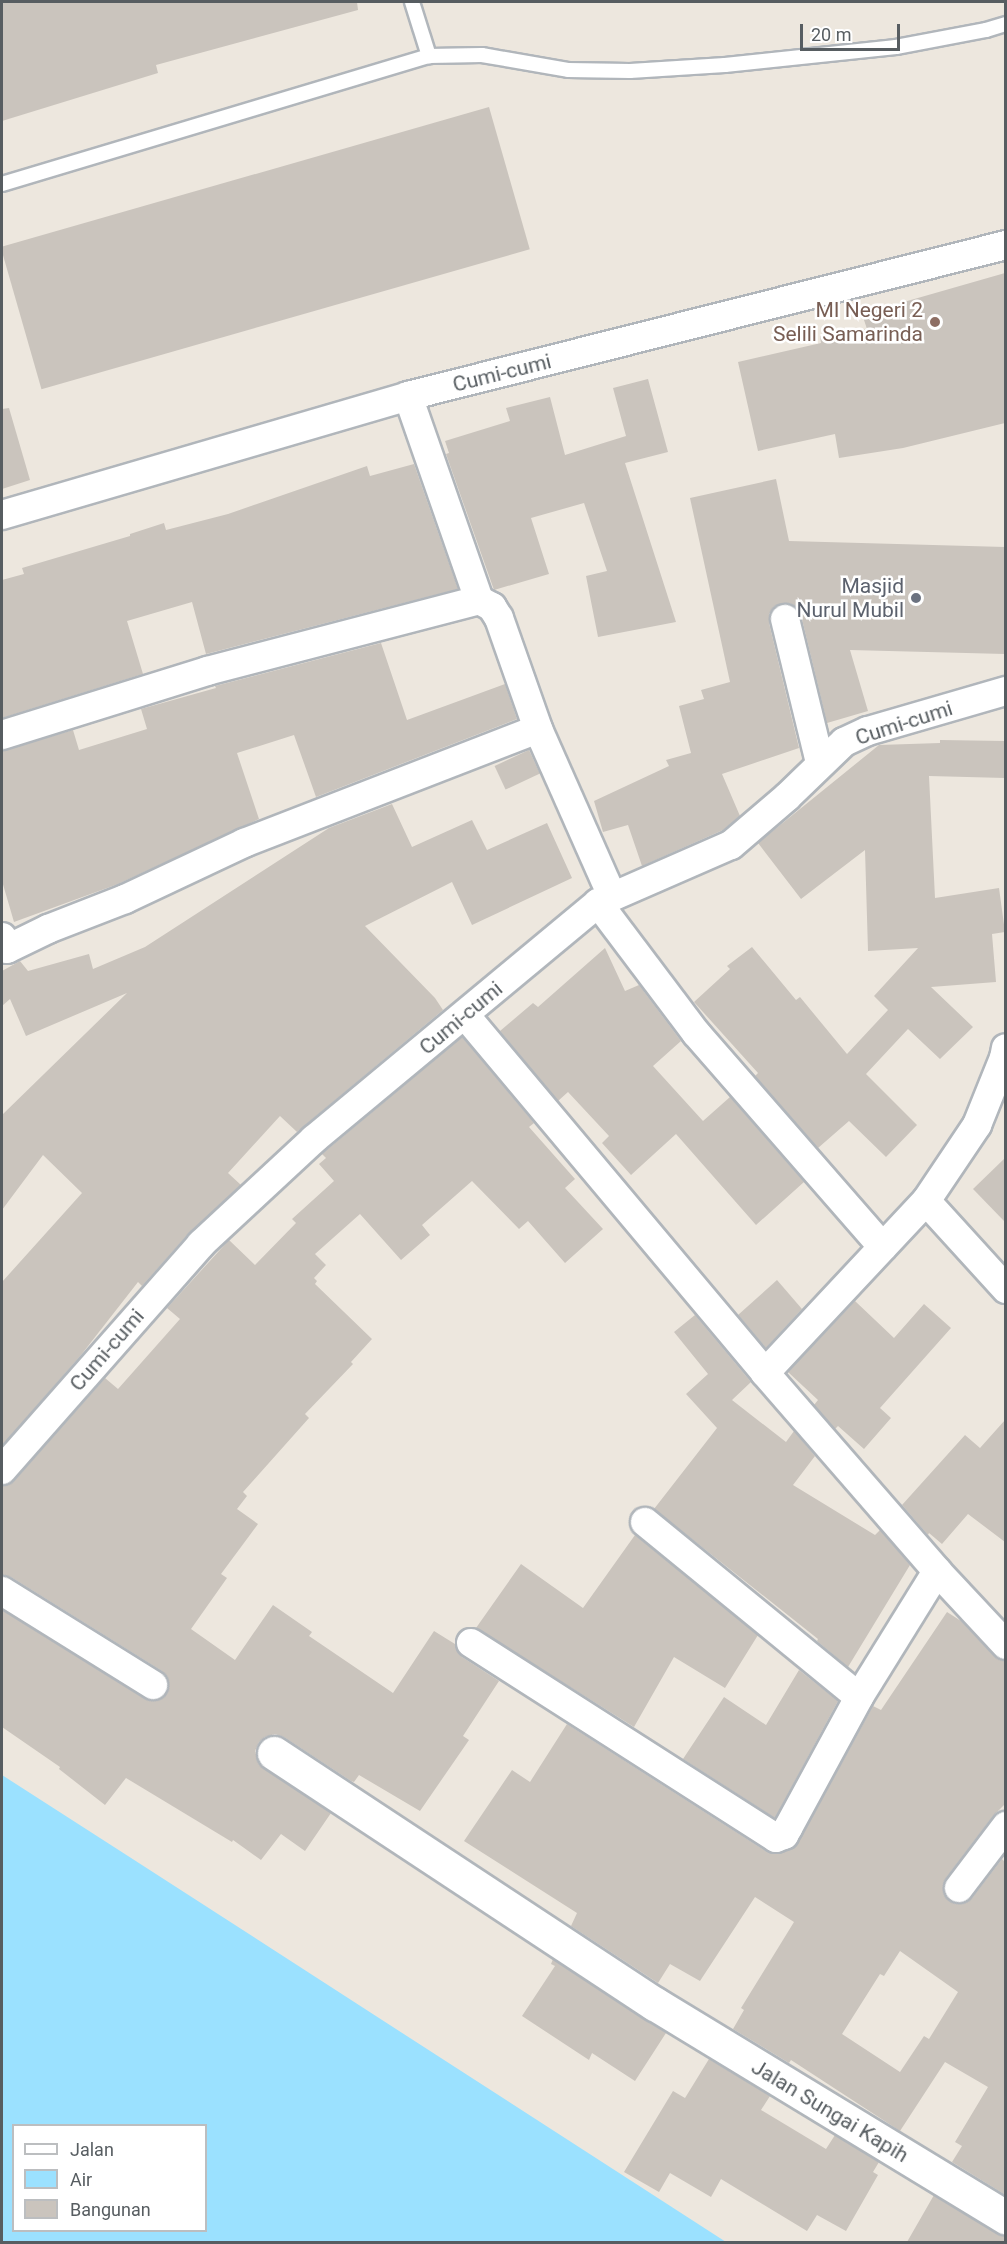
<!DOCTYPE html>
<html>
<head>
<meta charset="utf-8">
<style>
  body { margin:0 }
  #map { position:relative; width:1007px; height:2244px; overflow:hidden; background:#ede7de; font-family:Roboto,sans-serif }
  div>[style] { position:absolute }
  .water>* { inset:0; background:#9be1ff }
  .building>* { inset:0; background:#cac4bd; transform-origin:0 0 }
  .roads { filter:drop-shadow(2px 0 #b1b6bb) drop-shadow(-2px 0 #b1b6bb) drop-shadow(0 2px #b1b6bb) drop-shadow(0 -2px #b1b6bb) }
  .service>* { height:14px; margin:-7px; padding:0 7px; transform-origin:7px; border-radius:7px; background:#fff }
  .minor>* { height:28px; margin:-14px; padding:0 14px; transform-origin:14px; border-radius:14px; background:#fff }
  .tertiary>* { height:33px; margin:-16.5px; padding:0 16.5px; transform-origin:16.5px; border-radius:16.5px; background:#fff }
  .dots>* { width:16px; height:16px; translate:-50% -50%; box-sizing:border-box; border:3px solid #fff; border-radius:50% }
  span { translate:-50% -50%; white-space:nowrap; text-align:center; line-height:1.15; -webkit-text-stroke:5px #fff; paint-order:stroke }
  .education-label { font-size:21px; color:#785e54 }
  .right { translate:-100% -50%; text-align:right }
  .street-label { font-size:21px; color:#575d61 }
  .worship-label { font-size:21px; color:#5b616d }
  .frame { position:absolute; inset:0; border:3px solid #575d61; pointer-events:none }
  .legend { position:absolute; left:12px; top:2124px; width:195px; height:108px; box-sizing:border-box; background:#fff; border:2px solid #bcbec0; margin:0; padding:8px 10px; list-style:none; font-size:18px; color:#575d61 }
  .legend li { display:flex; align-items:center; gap:12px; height:30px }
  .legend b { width:30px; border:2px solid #bcbec0 }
  .scale { position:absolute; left:800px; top:24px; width:100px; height:27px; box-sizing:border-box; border:3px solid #575d61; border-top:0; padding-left:8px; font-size:18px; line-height:21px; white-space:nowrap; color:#575d61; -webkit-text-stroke:4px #fff; paint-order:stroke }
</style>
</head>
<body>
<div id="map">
  <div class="water">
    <i style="clip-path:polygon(evenodd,2px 1775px,128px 1856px,726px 2242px,2px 2242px,2px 1775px,14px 2126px,206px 2126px,206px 2230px,14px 2230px,14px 2126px)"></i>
  </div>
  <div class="building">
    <i style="clip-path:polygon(2px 2px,357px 2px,358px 10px,156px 65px,158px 73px,2px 121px)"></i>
    <i style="left:489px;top:107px;width:148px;height:508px;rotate:74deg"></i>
    <i style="clip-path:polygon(1005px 273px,1005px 423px,903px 448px,839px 458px,835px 434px,758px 451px,738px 362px,821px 343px,820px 336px,867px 329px,862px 314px)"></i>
    <i style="clip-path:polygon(648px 379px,668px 452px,625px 463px,676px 622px,598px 637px,586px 576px,607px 571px,584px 503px,531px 518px,549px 574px,494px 590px,446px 454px,449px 453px,445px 441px,510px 421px,506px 408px,550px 397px,565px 455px,626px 436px,613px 388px)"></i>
    <i style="clip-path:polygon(9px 408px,30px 480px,2px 489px,2px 409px)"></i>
    <i style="clip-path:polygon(414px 464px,458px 589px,206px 654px,192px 602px,127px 621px,143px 674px,2px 718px,2px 580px,24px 574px,22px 568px,130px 536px,130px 534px,164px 523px,166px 530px,228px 514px,367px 466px,370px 476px)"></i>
    <i style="clip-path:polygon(776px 479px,789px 541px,1005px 547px,1005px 654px,850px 650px,868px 711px,827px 723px,801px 615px,796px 607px,789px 603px,774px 607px,769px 614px,769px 623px,799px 748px,722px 774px,740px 816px,723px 830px,642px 866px,628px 825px,603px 832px,594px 801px,669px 766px,666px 760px,691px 753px,679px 706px,704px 699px,701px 690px,730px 682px,690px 498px)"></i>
    <i style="clip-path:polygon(381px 643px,407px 720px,505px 684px,517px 719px,316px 797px,294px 735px,237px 753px,259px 819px,118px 884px,14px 922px,2px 881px,2px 751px,73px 730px,79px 750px,147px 729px,141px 709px,216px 688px,215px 686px)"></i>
    <i style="clip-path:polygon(940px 740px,1005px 741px,1005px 778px,929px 776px,935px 898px,999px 888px,1005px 932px,992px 934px,996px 982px,931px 987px,973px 1027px,940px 1059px,908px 1029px,866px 1074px,917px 1125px,886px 1157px,849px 1121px,818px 1148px,755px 1076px,758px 1073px,694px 1002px,730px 969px,727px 966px,752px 947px,796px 1000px,800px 997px,847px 1054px,888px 1010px,874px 996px,918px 948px,868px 951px,865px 850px,801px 899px,758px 843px,879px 745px,940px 743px)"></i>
    <i style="left:529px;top:750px;width:26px;height:38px;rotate:65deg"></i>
    <i style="clip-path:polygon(392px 804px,412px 847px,472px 820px,487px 850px,547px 823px,572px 878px,472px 925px,452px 882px,365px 926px,435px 998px,443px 1010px,297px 1132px,280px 1116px,228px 1173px,241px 1185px,189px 1233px,142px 1286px,138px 1282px,81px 1355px,2px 1446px,2px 1282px,82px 1193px,43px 1155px,2px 1210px,2px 1115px,127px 993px,26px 1036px,10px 999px,2px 1006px,2px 971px,20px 961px,28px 971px,89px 954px,93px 969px,145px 947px,329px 828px)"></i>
    <i style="clip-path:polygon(605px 948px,625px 991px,639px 985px,681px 1041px,653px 1066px,703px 1121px,730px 1097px,804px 1182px,756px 1225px,676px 1134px,631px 1175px,602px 1143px,609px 1136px,568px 1092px,558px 1101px,500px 1031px,533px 1003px,538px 1007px)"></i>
    <i style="clip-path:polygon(462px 1037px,534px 1123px,529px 1127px,575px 1179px,565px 1188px,603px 1229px,565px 1263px,528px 1221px,519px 1229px,472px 1181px,422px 1225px,430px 1235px,401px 1260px,360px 1214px,315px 1254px,326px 1265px,314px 1278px,317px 1281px,315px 1284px,372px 1339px,351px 1362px,353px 1364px,305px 1414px,309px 1418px,243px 1492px,247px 1496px,237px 1509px,258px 1524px,221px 1574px,227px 1578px,191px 1629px,235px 1660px,273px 1605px,312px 1632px,309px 1636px,393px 1693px,434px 1631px,455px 1644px,462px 1657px,499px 1681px,463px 1736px,469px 1740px,420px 1811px,359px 1775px,354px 1782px,351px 1781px,284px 1737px,275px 1734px,265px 1737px,259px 1742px,255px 1751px,258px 1762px,331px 1813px,305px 1851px,281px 1834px,261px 1860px,233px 1840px,232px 1842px,126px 1778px,105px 1805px,59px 1769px,60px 1767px,2px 1727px,2px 1610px,145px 1699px,153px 1701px,161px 1699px,167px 1693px,169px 1685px,162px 1671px,11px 1577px,2px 1575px,2px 1486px,14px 1481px,105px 1378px,118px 1389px,180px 1319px,167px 1308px,229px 1240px,255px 1265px,296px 1223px,292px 1219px,334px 1181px,319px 1164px,326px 1158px,322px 1154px)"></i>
    <i style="clip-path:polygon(1005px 1158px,1005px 1222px,973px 1189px)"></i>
    <i style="clip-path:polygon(777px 1280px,802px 1309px,766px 1348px,738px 1315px)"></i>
    <i style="clip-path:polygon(855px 1301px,894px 1338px,924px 1304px,951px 1328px,880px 1408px,891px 1418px,864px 1449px,838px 1426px,835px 1429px,814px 1405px,818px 1400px,788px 1372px)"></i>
    <i style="clip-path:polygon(695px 1315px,751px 1382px,732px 1400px,786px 1442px,794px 1431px,815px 1456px,793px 1485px,875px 1535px,880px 1530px,910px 1565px,848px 1667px,817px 1641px,818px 1639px,654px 1509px,717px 1428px,686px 1394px,708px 1374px,674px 1332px)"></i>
    <i style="clip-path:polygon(1005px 1420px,1005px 1542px,968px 1514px,942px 1544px,929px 1533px,928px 1535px,902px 1505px,965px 1435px,980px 1448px)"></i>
    <i style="clip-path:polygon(635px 1535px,758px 1635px,725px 1688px,674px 1657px,634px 1727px,476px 1628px,521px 1564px,583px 1608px)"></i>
    <i style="clip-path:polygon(evenodd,947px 1612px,961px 1621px,994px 1656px,1005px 1661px,1005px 1804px,993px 1816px,946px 1878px,943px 1887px,949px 1901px,956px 1904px,965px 1903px,972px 1898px,1002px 1859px,1005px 1862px,1004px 2194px,952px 2162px,962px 2146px,955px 2142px,988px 2087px,945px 2062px,900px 2131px,791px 2060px,789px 2063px,733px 2029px,744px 2010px,741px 2008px,794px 1922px,755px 1897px,700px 1981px,670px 1964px,658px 1983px,571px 1926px,577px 1913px,464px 1841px,512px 1770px,530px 1782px,567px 1724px,767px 1852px,775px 1854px,790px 1850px,798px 1843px,873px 1706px,881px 1710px,947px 1612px,900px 1951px,958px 1992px,929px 2039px,924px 2036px,900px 2072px,842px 2034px,880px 1974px,884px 1976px,900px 1951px)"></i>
    <i style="clip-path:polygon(799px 1670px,838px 1701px,775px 1818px,683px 1759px,724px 1697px,766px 1725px)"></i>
    <i style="clip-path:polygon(553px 1959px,666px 2033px,635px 2081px,592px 2053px,589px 2060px,522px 2016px,555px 1966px,551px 1964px)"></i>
    <i style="clip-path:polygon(709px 2059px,770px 2096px,761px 2110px,826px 2149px,835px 2135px,879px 2162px,873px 2172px,878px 2175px,846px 2231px,817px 2215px,807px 2231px,721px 2179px,711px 2197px,670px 2173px,659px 2192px,624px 2172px,673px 2091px,685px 2098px)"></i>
    <i style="clip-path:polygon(934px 2195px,996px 2233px,1005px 2236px,1005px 2242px,907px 2242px)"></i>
  </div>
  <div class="roads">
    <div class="service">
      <i style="left:412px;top:2px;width:57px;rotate:72.5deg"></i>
      <i style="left:2px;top:184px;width:446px;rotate:-16.7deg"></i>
      <i style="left:429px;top:56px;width:53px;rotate:-1.1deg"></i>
      <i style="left:482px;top:55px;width:87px;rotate:9.9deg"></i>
      <i style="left:568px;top:70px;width:62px;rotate:0.9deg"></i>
      <i style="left:630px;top:71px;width:95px;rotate:-3.6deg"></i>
      <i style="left:725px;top:65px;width:172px;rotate:-6deg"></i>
      <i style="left:896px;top:47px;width:92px;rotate:-10.7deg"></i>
      <i style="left:986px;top:30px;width:21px;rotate:-17deg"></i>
    </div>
    <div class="minor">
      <i style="left:408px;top:396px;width:216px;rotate:70.8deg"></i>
      <i style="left:2px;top:515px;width:423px;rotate:-16.3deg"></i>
      <i style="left:408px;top:396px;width:617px;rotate:-14.17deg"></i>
      <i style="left:785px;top:619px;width:148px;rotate:76.3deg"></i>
      <i style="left:2px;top:735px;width:215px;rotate:-17.3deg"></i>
      <i style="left:207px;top:671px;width:281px;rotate:-14.6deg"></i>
      <i style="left:479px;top:600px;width:15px;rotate:28deg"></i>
      <i style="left:492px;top:607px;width:13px;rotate:58deg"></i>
      <i style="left:499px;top:618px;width:118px;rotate:70.6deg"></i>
      <i style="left:538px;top:729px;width:183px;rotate:66.1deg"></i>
      <i style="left:598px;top:903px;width:163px;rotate:53deg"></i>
      <i style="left:696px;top:1033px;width:284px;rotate:48.9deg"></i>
      <i style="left:2px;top:937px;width:13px;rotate:67deg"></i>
      <i style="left:7px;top:949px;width:46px;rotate:-26deg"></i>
      <i style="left:48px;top:929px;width:83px;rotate:-21.3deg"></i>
      <i style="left:125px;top:899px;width:132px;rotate:-25.2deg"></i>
      <i style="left:244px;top:843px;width:315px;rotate:-21.2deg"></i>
      <i style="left:465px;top:1015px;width:467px;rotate:50deg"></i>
      <i style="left:765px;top:1373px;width:236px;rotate:-46.9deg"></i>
      <i style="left:926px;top:1201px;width:119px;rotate:47.7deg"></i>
      <i style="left:926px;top:1201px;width:92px;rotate:-56.1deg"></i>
      <i style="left:977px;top:1125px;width:72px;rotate:-68.1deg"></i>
      <i style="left:1004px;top:1058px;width:10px;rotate:-79deg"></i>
      <i style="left:765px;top:1373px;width:262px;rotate:49deg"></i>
      <i style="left:937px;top:1571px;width:101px;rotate:47deg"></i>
      <i style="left:2px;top:1470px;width:301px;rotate:-48.6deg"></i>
      <i style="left:201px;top:1244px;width:154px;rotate:-42.9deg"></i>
      <i style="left:314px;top:1139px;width:369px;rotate:-39.7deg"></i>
      <i style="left:598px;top:903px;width:145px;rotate:-23.6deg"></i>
      <i style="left:731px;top:845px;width:74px;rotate:-40.6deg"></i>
      <i style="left:787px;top:797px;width:79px;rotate:-44deg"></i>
      <i style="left:844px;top:742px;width:26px;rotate:-25deg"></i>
      <i style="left:868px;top:731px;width:144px;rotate:-16.2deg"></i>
      <i style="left:645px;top:1522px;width:276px;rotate:39.3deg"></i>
      <i style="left:2px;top:1591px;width:178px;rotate:31.9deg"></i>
      <i style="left:471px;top:1643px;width:362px;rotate:32.6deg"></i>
      <i style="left:776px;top:1838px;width:9px;rotate:-21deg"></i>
      <i style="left:784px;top:1835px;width:8px;rotate:-60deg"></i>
      <i style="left:788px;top:1828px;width:149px;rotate:-61.5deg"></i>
      <i style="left:859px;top:1697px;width:148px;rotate:-58.2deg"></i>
      <i style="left:959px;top:1888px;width:78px;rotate:-52.8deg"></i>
    </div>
    <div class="tertiary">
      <i style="left:274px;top:1753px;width:456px;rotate:33.4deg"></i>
      <i style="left:655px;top:2004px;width:411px;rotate:31.3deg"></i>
    </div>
  </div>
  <div class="dots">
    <i style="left:935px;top:322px;background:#8d6e63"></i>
    <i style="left:916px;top:598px;background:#6b7280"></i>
  </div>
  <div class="education-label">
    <span class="right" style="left:923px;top:322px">MI Negeri 2<br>Selili Samarinda</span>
  </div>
  <div class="street-label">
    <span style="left:502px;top:373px;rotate:-14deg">Cumi-cumi</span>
    <span style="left:904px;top:723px;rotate:-18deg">Cumi-cumi</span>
    <span style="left:461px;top:1018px;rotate:-40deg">Cumi-cumi</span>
    <span style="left:107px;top:1350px;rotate:-49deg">Cumi-cumi</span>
    <span style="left:830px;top:2111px;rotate:31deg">Jalan Sungai Kapih</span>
  </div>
  <div class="worship-label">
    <span class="right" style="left:904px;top:598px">Masjid<br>Nurul Mubil</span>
  </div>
  <div class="frame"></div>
  <ul class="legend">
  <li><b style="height:8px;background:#fff"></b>Jalan</li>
  <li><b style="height:16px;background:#9be1ff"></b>Air</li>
  <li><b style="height:16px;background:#cac4bd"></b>Bangunan</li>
  </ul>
  <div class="scale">20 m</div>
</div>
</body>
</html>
